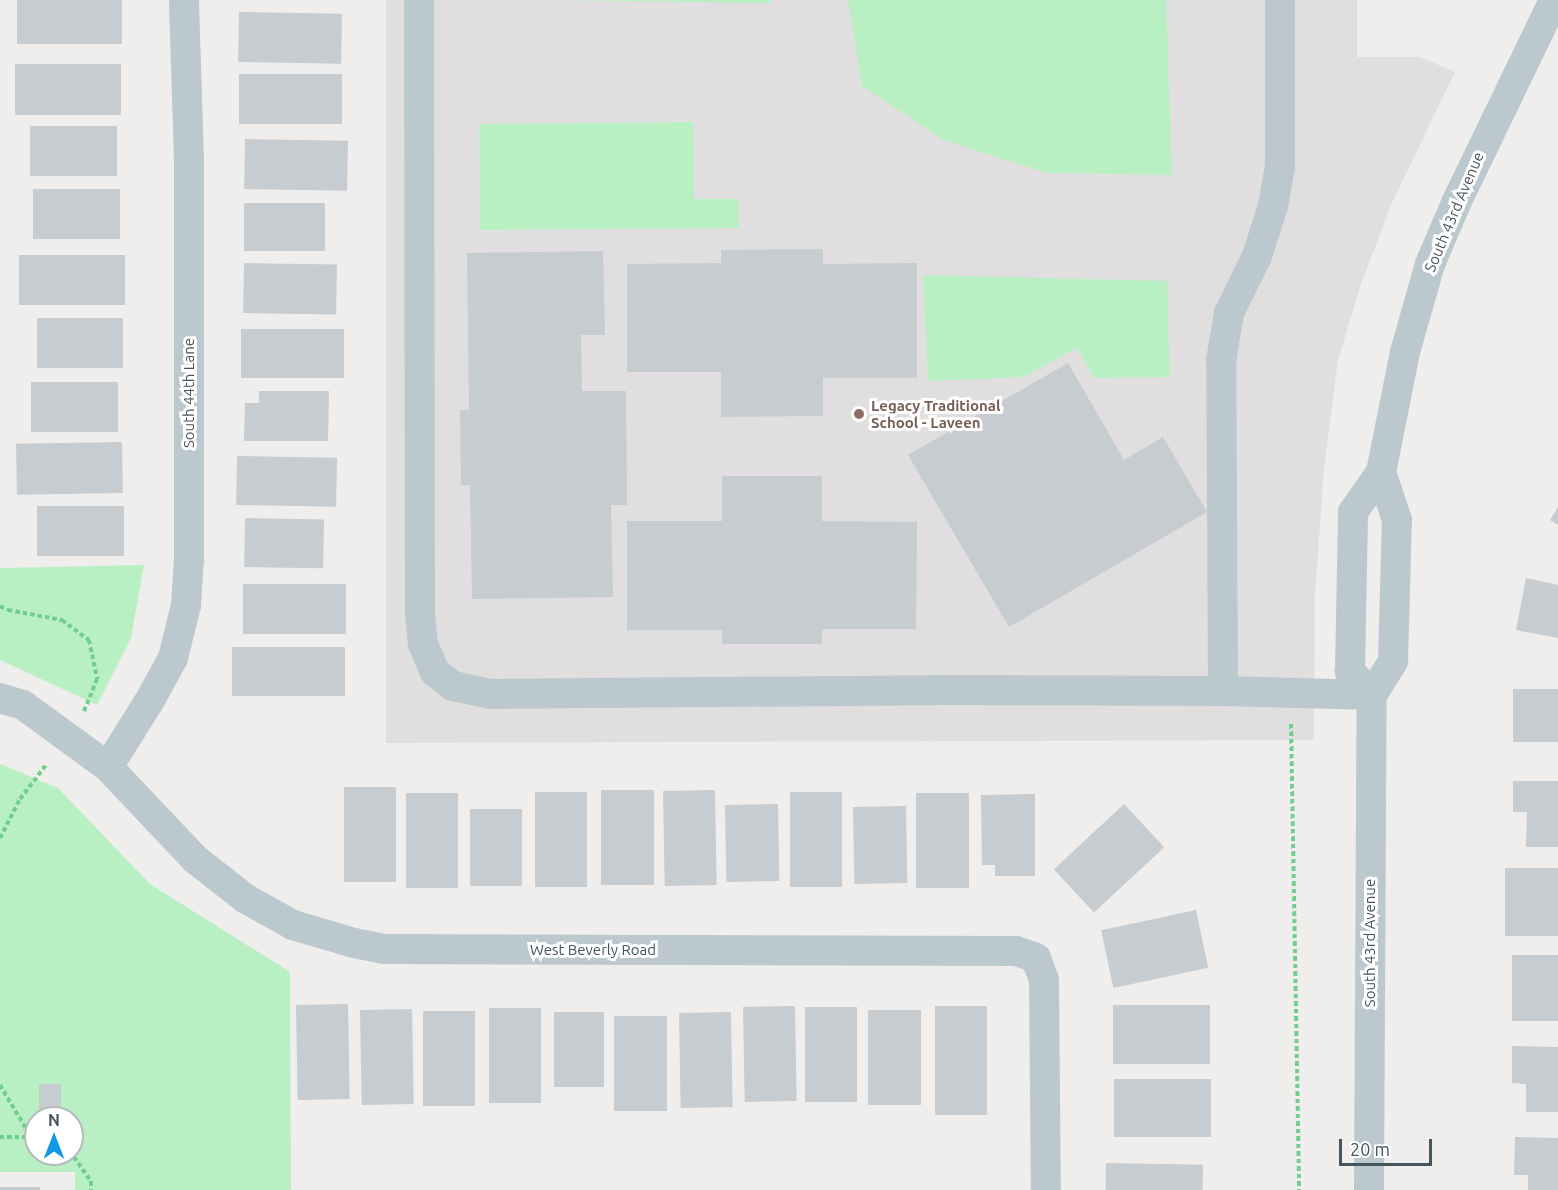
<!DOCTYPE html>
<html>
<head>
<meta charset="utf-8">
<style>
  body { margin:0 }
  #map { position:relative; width:1558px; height:1190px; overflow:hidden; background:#f0eded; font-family:Ubuntu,sans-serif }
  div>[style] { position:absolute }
  .education>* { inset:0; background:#e1dee0 }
  .green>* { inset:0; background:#b9f0c3 }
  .building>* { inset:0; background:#c6ccd0; transform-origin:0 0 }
  .path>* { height:4px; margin-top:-2px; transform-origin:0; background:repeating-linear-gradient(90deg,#70cf8d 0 4.5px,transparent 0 7.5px) }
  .minor>* { height:30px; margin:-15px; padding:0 15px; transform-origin:15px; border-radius:15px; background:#bbc8cd }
  .dots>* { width:16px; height:16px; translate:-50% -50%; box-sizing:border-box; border:3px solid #fff; border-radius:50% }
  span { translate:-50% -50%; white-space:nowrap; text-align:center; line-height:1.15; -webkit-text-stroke:6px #fff; paint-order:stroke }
  .street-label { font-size:15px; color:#45555b }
  .education-label { font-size:15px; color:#785e54; font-weight:700 }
  .left { translate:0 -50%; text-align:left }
  .north { position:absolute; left:24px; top:1106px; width:60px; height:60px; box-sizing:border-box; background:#fff; border:2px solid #b5bbbd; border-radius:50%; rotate:0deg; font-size:16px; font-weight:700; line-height:24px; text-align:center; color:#45555b }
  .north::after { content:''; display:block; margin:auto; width:21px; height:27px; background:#1398e3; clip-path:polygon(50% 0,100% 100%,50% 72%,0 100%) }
  .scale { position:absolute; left:1339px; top:1139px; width:93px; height:27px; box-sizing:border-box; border:3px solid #45555b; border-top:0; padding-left:8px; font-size:18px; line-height:21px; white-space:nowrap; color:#45555b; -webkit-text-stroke:4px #fff; paint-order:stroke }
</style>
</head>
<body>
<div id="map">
  <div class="education">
    <i style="clip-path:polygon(386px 0,1357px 0,1357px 57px,1420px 57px,1455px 72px,1391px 205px,1361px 284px,1338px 360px,1324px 469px,1315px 596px,1314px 740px,386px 743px)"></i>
  </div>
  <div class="green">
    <i style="clip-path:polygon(553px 0,771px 0,771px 3px)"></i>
    <i style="clip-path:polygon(848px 0,1166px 0,1172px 175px,1047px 173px,944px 140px,862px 86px)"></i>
    <i style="clip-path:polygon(693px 122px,694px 199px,739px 199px,739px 228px,480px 230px,479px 124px)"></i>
    <i style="clip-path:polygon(923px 275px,1167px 281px,1170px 377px,1094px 378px,1077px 348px,1023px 377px,928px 381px)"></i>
    <i style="clip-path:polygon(144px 565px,131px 638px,97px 705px,0 660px,0 568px)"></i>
    <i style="clip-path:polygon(evenodd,0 764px,58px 788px,150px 884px,290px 972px,291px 1190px,75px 1190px,75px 1172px,0 1172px,0 764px,36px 1118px,72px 1118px,72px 1154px,36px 1154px,36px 1118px)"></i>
  </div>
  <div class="building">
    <i style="left:17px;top:0;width:105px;height:44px"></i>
    <i style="left:239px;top:12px;width:103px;height:50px;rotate:1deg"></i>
    <i style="left:121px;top:64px;width:51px;height:106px;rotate:90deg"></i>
    <i style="left:239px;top:74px;width:103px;height:50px"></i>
    <i style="left:30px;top:126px;width:87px;height:50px"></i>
    <i style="left:245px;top:139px;width:103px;height:50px;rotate:1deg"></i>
    <i style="left:33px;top:189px;width:87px;height:50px"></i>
    <i style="left:244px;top:203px;width:81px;height:48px"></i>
    <i style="clip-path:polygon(823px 249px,823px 264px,917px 263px,917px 378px,823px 378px,823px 416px,721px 417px,721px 372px,627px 372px,627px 264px,721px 263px,721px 250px)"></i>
    <i style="clip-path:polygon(603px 251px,605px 335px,581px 335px,582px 391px,626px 391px,627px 505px,611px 505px,613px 597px,472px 599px,470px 485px,461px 485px,460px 410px,469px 410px,467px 253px)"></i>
    <i style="left:125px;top:255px;width:50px;height:106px;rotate:90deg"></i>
    <i style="left:244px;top:263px;width:93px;height:50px;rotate:1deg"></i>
    <i style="left:37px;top:318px;width:86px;height:50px"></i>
    <i style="left:241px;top:329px;width:103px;height:49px"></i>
    <i style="clip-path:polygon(1068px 363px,1124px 460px,1163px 437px,1207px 512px,1009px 627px,908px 455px)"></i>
    <i style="left:118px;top:382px;width:50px;height:87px;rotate:90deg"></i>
    <i style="clip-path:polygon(259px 391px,329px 391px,328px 441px,244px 441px,245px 403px,259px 403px)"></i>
    <i style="left:122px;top:442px;width:51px;height:106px;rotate:89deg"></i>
    <i style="left:237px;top:456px;width:100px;height:49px;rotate:1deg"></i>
    <i style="clip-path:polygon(722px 476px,822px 476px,822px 521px,917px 522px,916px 629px,822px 629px,822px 644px,722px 644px,722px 630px,627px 630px,627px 521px,722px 521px)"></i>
    <i style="left:37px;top:506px;width:87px;height:50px"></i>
    <i style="clip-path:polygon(1558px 507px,1558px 525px,1550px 520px)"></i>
    <i style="left:245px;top:518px;width:79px;height:49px;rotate:1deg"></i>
    <i style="clip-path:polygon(1526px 578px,1558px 585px,1558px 638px,1516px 630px)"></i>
    <i style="left:243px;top:584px;width:103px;height:50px"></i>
    <i style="left:232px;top:647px;width:113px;height:49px"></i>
    <i style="left:1513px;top:689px;width:45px;height:53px"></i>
    <i style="clip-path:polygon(1513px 781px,1558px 781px,1558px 847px,1526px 847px,1527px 812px,1513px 812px)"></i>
    <i style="left:344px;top:787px;width:52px;height:95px"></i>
    <i style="left:601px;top:790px;width:53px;height:95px"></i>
    <i style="left:715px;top:790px;width:95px;height:52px;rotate:89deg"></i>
    <i style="left:535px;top:792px;width:52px;height:95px"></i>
    <i style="left:790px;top:792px;width:52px;height:95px"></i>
    <i style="left:406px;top:793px;width:52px;height:95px"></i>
    <i style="left:916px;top:793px;width:53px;height:95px"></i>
    <i style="clip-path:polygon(1035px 794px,1035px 876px,995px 876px,995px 865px,982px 865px,981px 795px)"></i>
    <i style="left:778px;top:804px;width:77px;height:53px;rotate:89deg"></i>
    <i style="left:1124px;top:804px;width:59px;height:96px;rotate:47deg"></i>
    <i style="left:906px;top:806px;width:77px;height:53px;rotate:89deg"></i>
    <i style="left:470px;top:809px;width:52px;height:77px"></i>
    <i style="left:1558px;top:868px;width:68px;height:53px;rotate:90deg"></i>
    <i style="left:1196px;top:910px;width:59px;height:97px;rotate:78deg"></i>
    <i style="left:1558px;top:955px;width:66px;height:46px;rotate:90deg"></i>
    <i style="left:348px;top:1004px;width:95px;height:52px;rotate:89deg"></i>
    <i style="left:1113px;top:1005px;width:97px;height:59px"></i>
    <i style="left:795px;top:1006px;width:95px;height:52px;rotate:89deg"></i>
    <i style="left:935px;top:1006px;width:52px;height:109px"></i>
    <i style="left:805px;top:1007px;width:52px;height:95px"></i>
    <i style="left:489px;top:1008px;width:52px;height:95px"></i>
    <i style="left:412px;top:1009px;width:95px;height:52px;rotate:89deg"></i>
    <i style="left:921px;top:1010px;width:95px;height:53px;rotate:90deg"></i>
    <i style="left:423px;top:1011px;width:52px;height:95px"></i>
    <i style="left:554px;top:1012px;width:50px;height:75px"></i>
    <i style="left:731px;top:1012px;width:95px;height:52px;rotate:89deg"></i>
    <i style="left:614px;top:1016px;width:53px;height:95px"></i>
    <i style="clip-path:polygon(1512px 1046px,1558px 1047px,1558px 1112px,1526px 1112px,1526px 1084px,1512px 1083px)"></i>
    <i style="left:1114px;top:1079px;width:97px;height:58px"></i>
    <i style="left:61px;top:1084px;width:28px;height:22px;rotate:90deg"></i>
    <i style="clip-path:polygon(1515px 1137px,1558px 1138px,1558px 1190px,1528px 1190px,1528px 1175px,1514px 1175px)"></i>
    <i style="left:1106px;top:1163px;width:97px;height:27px;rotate:1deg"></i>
    <i style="left:0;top:1187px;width:40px;height:3px"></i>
  </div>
  <div class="path">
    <i style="left:0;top:606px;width:9px;rotate:27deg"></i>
    <i style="left:8px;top:610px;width:55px;rotate:10.5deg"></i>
    <i style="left:62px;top:620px;width:34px;rotate:37deg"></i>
    <i style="left:89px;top:640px;width:40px;rotate:78deg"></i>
    <i style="left:97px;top:679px;width:35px;rotate:112deg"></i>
    <i style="left:1291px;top:724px;width:466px;rotate:89deg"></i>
    <i style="left:0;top:838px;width:44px;rotate:-62.9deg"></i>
    <i style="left:20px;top:799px;width:43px;rotate:-52.6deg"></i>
    <i style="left:0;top:1085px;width:61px;rotate:59.2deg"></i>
    <i style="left:31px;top:1137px;width:5px;rotate:22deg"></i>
    <i style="left:0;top:1137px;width:31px"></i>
    <i style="left:68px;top:1154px;width:7px;rotate:27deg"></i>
    <i style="left:74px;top:1157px;width:29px;rotate:55deg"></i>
    <i style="left:91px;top:1181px;width:9px;rotate:90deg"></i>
  </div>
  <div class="minor">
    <i style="left:419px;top:0;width:612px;rotate:89.91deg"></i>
    <i style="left:420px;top:612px;width:32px;rotate:85deg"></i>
    <i style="left:423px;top:644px;width:30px;rotate:67deg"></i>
    <i style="left:435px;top:672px;width:23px;rotate:38deg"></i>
    <i style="left:453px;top:686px;width:39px;rotate:12deg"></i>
    <i style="left:491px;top:694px;width:443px;rotate:-0.5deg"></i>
    <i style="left:934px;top:690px;width:289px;rotate:0.2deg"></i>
    <i style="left:1223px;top:691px;width:149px;rotate:1.5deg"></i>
    <i style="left:1223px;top:691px;width:330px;rotate:-90.3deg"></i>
    <i style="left:1221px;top:361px;width:49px;rotate:-80.5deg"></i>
    <i style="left:1229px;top:313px;width:64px;rotate:-63.8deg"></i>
    <i style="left:1257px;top:256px;width:52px;rotate:-72.3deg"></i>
    <i style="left:1273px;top:206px;width:39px;rotate:-80deg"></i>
    <i style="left:1280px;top:168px;width:168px;rotate:-90deg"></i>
    <i style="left:1372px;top:695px;width:33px;rotate:-133deg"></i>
    <i style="left:1350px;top:671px;width:159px;rotate:-88.9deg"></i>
    <i style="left:1353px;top:512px;width:49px;rotate:-55deg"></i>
    <i style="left:1381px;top:472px;width:122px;rotate:-78.7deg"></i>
    <i style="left:1405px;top:352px;width:91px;rotate:-74.1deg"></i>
    <i style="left:1430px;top:264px;width:66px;rotate:-66.9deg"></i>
    <i style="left:1456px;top:203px;width:225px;rotate:-64.2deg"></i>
    <i style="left:0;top:698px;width:24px;rotate:17deg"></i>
    <i style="left:23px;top:705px;width:105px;rotate:36.1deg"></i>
    <i style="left:108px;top:767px;width:127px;rotate:46.6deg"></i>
    <i style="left:195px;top:859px;width:65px;rotate:38.1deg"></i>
    <i style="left:246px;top:899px;width:54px;rotate:29deg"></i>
    <i style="left:293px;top:925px;width:64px;rotate:16.4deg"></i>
    <i style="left:354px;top:943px;width:31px;rotate:11deg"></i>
    <i style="left:384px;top:949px;width:632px;rotate:0.18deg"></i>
    <i style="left:1016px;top:951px;width:21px;rotate:19deg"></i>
    <i style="left:1036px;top:958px;width:23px;rotate:70deg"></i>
    <i style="left:1044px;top:980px;width:210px;rotate:89.5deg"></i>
    <i style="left:108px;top:767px;width:79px;rotate:-57.9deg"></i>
    <i style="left:150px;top:700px;width:48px;rotate:-61.3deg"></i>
    <i style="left:173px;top:658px;width:55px;rotate:-76.2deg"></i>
    <i style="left:186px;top:605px;width:47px;rotate:-86.3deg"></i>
    <i style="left:189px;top:558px;width:397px;rotate:-90deg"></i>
    <i style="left:189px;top:161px;width:161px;rotate:-91.8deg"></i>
    <i style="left:1369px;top:1190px;width:495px;rotate:-89.7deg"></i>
    <i style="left:1372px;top:695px;width:40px;rotate:-58deg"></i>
    <i style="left:1393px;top:661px;width:141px;rotate:-88.4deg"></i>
    <i style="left:1397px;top:520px;width:51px;rotate:-108.4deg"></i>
  </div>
  <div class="dots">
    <i style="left:859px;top:414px;background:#8d6e63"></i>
  </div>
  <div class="street-label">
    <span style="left:1454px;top:212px;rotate:-67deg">South 43rd Avenue</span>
    <span style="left:189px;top:393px;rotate:-90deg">South 44th Lane</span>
    <span style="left:1370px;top:943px;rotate:-90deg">South 43rd Avenue</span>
    <span style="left:593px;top:950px">West Beverly Road</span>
  </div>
  <div class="education-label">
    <span class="left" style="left:871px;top:414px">Legacy Traditional<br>School - Laveen</span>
  </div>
  <div class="north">N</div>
  <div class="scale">20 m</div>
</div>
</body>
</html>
